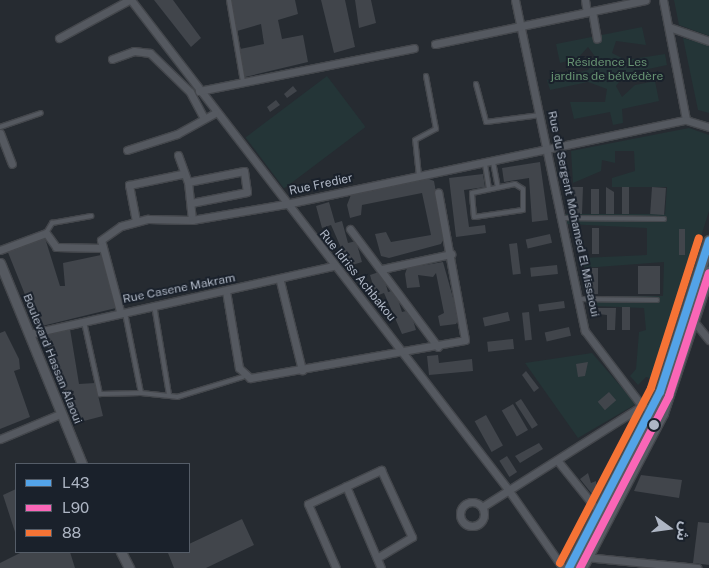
<!DOCTYPE html>
<html>
<head>
<meta charset="utf-8">
<style>
  body { margin:0 }
  #map { position:relative; width:709px; height:568px; overflow:hidden; background:#262b31; font-family:"Public Sans","Noto Sans Arabic",sans-serif }
  div>[style] { position:absolute }
  .green>* { inset:0; background:#243537; transform-origin:0 0 }
  .building>* { inset:0; background:#41454b; transform-origin:0 0 }
  .roads { filter:drop-shadow(1px 0 #44474c) drop-shadow(-1px 0 #44474c) drop-shadow(0 1px #44474c) drop-shadow(0 -1px #44474c) }
  .service>* { height:4px; margin:-2px; padding:0 2px; transform-origin:2px; border-radius:2px; background:#555960 }
  .minor>* { height:7px; margin:-3.5px; padding:0 3.5px; transform-origin:3.5px; border-radius:3.5px; background:#555960 }
  .minor>.ring { margin:-3.5px; padding:0; box-sizing:content-box; background:none; border:7px solid #555960; border-radius:50% }
  .tertiary>* { height:9px; margin:-4.5px; padding:0 4.5px; transform-origin:4.5px; border-radius:4.5px; background:#555960 }
  .primary>* { height:11px; margin:-5.5px; padding:0 5.5px; transform-origin:5.5px; border-radius:5.5px; background:#575b62 }
  .bus-1>* { height:8px; margin:-4px; padding:0 4px; transform-origin:4px; border-radius:4px; background:#53a3e8 }
  .bus-2>* { height:8px; margin:-4px; padding:0 4px; transform-origin:4px; border-radius:4px; background:#fa66b7 }
  .bus-3>* { height:8px; margin:-4px; padding:0 4px; transform-origin:4px; border-radius:4px; background:#f57335 }
  .dots>* { width:14px; height:14px; translate:-50% -50%; box-sizing:border-box; border:2px solid #1a212b; border-radius:50% }
  span { translate:-50% -50%; white-space:nowrap; text-align:center; line-height:1.15; -webkit-text-stroke:4px #1a212b; paint-order:stroke }
  .park-label { font-size:12px; color:#679372 }
  .street-label { font-size:12px; color:#aeb6c4 }
  .legend { position:absolute; left:15px; top:463px; width:175px; height:90px; box-sizing:border-box; background:#1a212b; border:1px solid #555d68; margin:0; padding:6px 9px; list-style:none; font-size:15px; color:#aeb6c4 }
  .legend li { display:flex; align-items:center; gap:10px; height:25px }
  .legend b { width:25px; border:1px solid #555d68 }
  .north { position:absolute; left:644px; top:503px; width:50px; height:50px; -webkit-text-stroke:4px #1a212b; paint-order:stroke; rotate:104deg; font-size:14px; font-weight:700; line-height:20px; text-align:center; color:#aeb6c4 }
  .north::after { content:''; display:block; margin:auto; width:18px; height:22px; background:#aeb6c4; clip-path:polygon(50% 0,100% 100%,50% 72%,0 100%) }
</style>
</head>
<body>
<div id="map">
  <div class="green">
    <i style="clip-path:polygon(674px 0,709px 0,709px 36px,679px 25px)"></i>
    <i style="clip-path:polygon(642px 27px,646px 45px,616px 41px,612px 53px,626px 60px,665px 54px,667px 65px,625px 74px,616px 86px,622px 97px,635px 85px,655px 81px,659px 101px,622px 109px,623px 123px,613px 125px,610px 112px,574px 119px,570px 102px,605px 102px,607px 89px,588px 82px,550px 90px,547px 80px,588px 70px,596px 58px,588px 47px,578px 58px,560px 63px,556px 44px)"></i>
    <i style="clip-path:polygon(683px 38px,709px 45px,709px 113px,698px 110px)"></i>
    <i style="left:327px;top:76px;width:64px;height:102px;rotate:53deg"></i>
    <i style="clip-path:polygon(689px 128px,709px 135px,709px 211px,656px 380px,646px 377px,638px 385px,630px 376px,636px 369px,639px 332px,646px 330px,644px 308px,595px 306px,590px 296px,663px 296px,664px 262px,584px 268px,582px 258px,647px 255px,647px 228px,567px 224px,565px 214px,665px 214px,667px 187px,612px 187px,612px 178px,635px 171px,634px 151px,615px 151px,615px 163px,602px 160px,601px 171px,573px 183px,571px 151px)"></i>
    <i style="clip-path:polygon(592px 353px,636px 404px,578px 438px,525px 363px)"></i>
  </div>
  <div class="building">
    <i style="clip-path:polygon(154px 0,173px 0,201px 38px,191px 47px)"></i>
    <i style="clip-path:polygon(231px 0,295px 0,298px 14px,278px 20px,282px 39px,303px 35px,308px 62px,245px 77px,240px 49px,264px 44px,261px 24px,237px 31px)"></i>
    <i style="clip-path:polygon(321px 0,345px 0,355px 47px,334px 53px)"></i>
    <i style="clip-path:polygon(355px 0,371px 0,376px 23px,359px 28px)"></i>
    <i style="clip-path:polygon(293px 86px,297px 91px,287px 98px,284px 94px)"></i>
    <i style="clip-path:polygon(276px 100px,280px 105px,270px 112px,267px 107px)"></i>
    <i style="clip-path:polygon(540px 162px,548px 220px,532px 222px,529px 178px,504px 182px,502px 168px)"></i>
    <i style="clip-path:polygon(483px 174px,485px 187px,464px 190px,469px 227px,485px 225px,486px 233px,456px 237px,449px 178px)"></i>
    <i style="clip-path:polygon(429px 179px,434px 181px,444px 238px,441px 244px,389px 258px,381px 256px,375px 234px,386px 232px,391px 242px,431px 235px,422px 193px,362px 205px,361px 215px,350px 218px,347px 205px,352px 192px)"></i>
    <i style="clip-path:polygon(565px 187px,583px 187px,582px 214px,574px 214px,574px 193px,565px 193px)"></i>
    <i style="clip-path:polygon(606px 187px,614px 192px,614px 214px,606px 214px)"></i>
    <i style="left:622px;top:187px;width:7px;height:27px"></i>
    <i style="left:652px;top:187px;width:14px;height:27px;rotate:4deg"></i>
    <i style="left:591px;top:189px;width:8px;height:25px"></i>
    <i style="clip-path:polygon(329px 202px,335px 223px,342px 221px,348px 243px,356px 241px,362px 262px,349px 266px,331px 225px,322px 228px,316px 206px)"></i>
    <i style="left:592px;top:228px;width:7px;height:26px"></i>
    <i style="left:679px;top:229px;width:6px;height:26px"></i>
    <i style="left:550px;top:234px;width:9px;height:25px;rotate:77deg"></i>
    <i style="clip-path:polygon(41px 237px,45px 238px,60px 286px,65px 286px,63px 263px,101px 255px,116px 308px,38px 327px,7px 250px)"></i>
    <i style="left:517px;top:243px;width:31px;height:8px;rotate:83deg"></i>
    <i style="clip-path:polygon(443px 262px,459px 319px,456px 324px,440px 326px,438px 316px,444px 313px,436px 273px,433px 277px,418px 275px,420px 287px,407px 288px,405px 274px,407px 268px)"></i>
    <i style="left:557px;top:265px;width:9px;height:27px;rotate:84deg"></i>
    <i style="left:638px;top:266px;width:22px;height:28px"></i>
    <i style="left:592px;top:268px;width:6px;height:26px"></i>
    <i style="clip-path:polygon(382px 271px,388px 292px,395px 290px,402px 312px,410px 310px,416px 330px,402px 334px,384px 293px,376px 296px,370px 275px)"></i>
    <i style="left:564px;top:301px;width:7px;height:26px;rotate:82deg"></i>
    <i style="left:622px;top:307px;width:8px;height:23px"></i>
    <i style="clip-path:polygon(598px 308px,616px 308px,615px 330px,607px 330px,607px 315px,598px 314px)"></i>
    <i style="left:508px;top:312px;width:9px;height:26px;rotate:77deg"></i>
    <i style="left:529px;top:312px;width:28px;height:7px;rotate:84deg"></i>
    <i style="left:569px;top:327px;width:9px;height:25px;rotate:77deg"></i>
    <i style="clip-path:polygon(70px 329px,79px 384px,95px 383px,103px 416px,76px 423px,43px 334px)"></i>
    <i style="clip-path:polygon(5px 331px,19px 359px,20px 369px,14px 371px,30px 417px,0 429px,0 333px)"></i>
    <i style="left:513px;top:339px;width:10px;height:26px;rotate:84deg"></i>
    <i style="clip-path:polygon(438px 355px,439px 363px,472px 359px,473px 371px,429px 375px,427px 356px)"></i>
    <i style="clip-path:polygon(588px 362px,585px 376px,578px 377px,576px 364px)"></i>
    <i style="clip-path:polygon(526px 371px,539px 388px,534px 392px,522px 375px)"></i>
    <i style="left:609px;top:392px;width:11px;height:15px;rotate:49deg"></i>
    <i style="left:521px;top:399px;width:31px;height:7px;rotate:57deg"></i>
    <i style="left:513px;top:404px;width:30px;height:13px;rotate:60deg"></i>
    <i style="left:486px;top:415px;width:35px;height:13px;rotate:61deg"></i>
    <i style="clip-path:polygon(539px 443px,543px 449px,520px 463px,515px 456px)"></i>
    <i style="left:507px;top:456px;width:19px;height:9px;rotate:58deg"></i>
    <i style="clip-path:polygon(588px 473px,591px 483px,596px 481px,597px 494px,592px 494px,580px 479px)"></i>
    <i style="clip-path:polygon(641px 475px,682px 480px,679px 498px,634px 491px)"></i>
    <i style="clip-path:polygon(16px 489px,16px 535px,3px 495px)"></i>
    <i style="clip-path:polygon(242px 519px,254px 545px,206px 568px,174px 568px,168px 553px,189px 552px,189px 544px)"></i>
    <i style="clip-path:polygon(698px 522px,709px 523px,709px 565px,693px 563px)"></i>
    <i style="clip-path:polygon(22px 552px,70px 552px,75px 568px,0 568px,0 563px)"></i>
  </div>
  <div class="roads">
    <div class="service">
      <i style="left:229px;top:0;width:83px;rotate:80.3deg"></i>
      <i style="left:476px;top:84px;width:39px;rotate:75deg"></i>
      <i style="left:486px;top:122px;width:55px;rotate:-7.3deg"></i>
      <i style="left:0;top:127px;width:43px;rotate:-18.9deg"></i>
      <i style="left:493px;top:162px;width:25px;rotate:79deg"></i>
      <i style="left:485px;top:164px;width:25px;rotate:81deg"></i>
      <i style="left:419px;top:176px;width:36px;rotate:-96deg"></i>
      <i style="left:415px;top:140px;width:24px;rotate:-28deg"></i>
      <i style="left:436px;top:129px;width:54px;rotate:-100.7deg"></i>
      <i style="left:515px;top:184px;width:9px;rotate:32deg"></i>
      <i style="left:523px;top:189px;width:21px;rotate:90deg"></i>
      <i style="left:523px;top:210px;width:49px;rotate:171.9deg"></i>
      <i style="left:474px;top:217px;width:24px;rotate:-95deg"></i>
      <i style="left:472px;top:193px;width:44px;rotate:-11.8deg"></i>
      <i style="left:563px;top:218px;width:101px;rotate:0.6deg"></i>
      <i style="left:46px;top:233px;width:12px;rotate:-59deg"></i>
      <i style="left:52px;top:223px;width:40px;rotate:-10deg"></i>
      <i style="left:579px;top:299px;width:78px;rotate:0.7deg"></i>
      <i style="left:154px;top:305px;width:91px;rotate:80.5deg"></i>
      <i style="left:84px;top:322px;width:74px;rotate:77.5deg"></i>
      <i style="left:100px;top:394px;width:41px;rotate:-1.4deg"></i>
      <i style="left:141px;top:393px;width:82px;rotate:-101.3deg"></i>
      <i style="left:141px;top:393px;width:36px;rotate:6deg"></i>
      <i style="left:177px;top:397px;width:69px;rotate:-16.9deg"></i>
    </div>
    <div class="minor">
      <i style="left:131px;top:0;width:616px;rotate:52.39deg"></i>
      <i style="left:507px;top:488px;width:98px;rotate:55deg"></i>
      <i style="left:515px;top:0;width:338px;rotate:78.1deg"></i>
      <i style="left:585px;top:331px;width:94px;rotate:52.8deg"></i>
      <i style="left:642px;top:406px;width:11px;rotate:22deg"></i>
      <i style="left:585px;top:0;width:12px;rotate:81deg"></i>
      <i style="left:663px;top:0;width:122px;rotate:79.1deg"></i>
      <i style="left:592px;top:11px;width:28px;rotate:80deg"></i>
      <i style="left:669px;top:27px;width:42px;rotate:19.3deg"></i>
      <i style="left:59px;top:38px;width:80px;rotate:-28.5deg"></i>
      <i style="left:435px;top:44px;width:215px;rotate:-11.8deg"></i>
      <i style="left:112px;top:59px;width:23px;rotate:-20deg"></i>
      <i style="left:134px;top:51px;width:16px;rotate:7deg"></i>
      <i style="left:150px;top:53px;width:56px;rotate:44.3deg"></i>
      <i style="left:190px;top:92px;width:30px;rotate:62deg"></i>
      <i style="left:199px;top:91px;width:219px;rotate:-11.3deg"></i>
      <i style="left:0;top:133px;width:33px;rotate:69deg"></i>
      <i style="left:127px;top:150px;width:52px;rotate:-17.7deg"></i>
      <i style="left:177px;top:134px;width:43px;rotate:-28.9deg"></i>
      <i style="left:178px;top:155px;width:29px;rotate:70deg"></i>
      <i style="left:188px;top:182px;width:38px;rotate:84deg"></i>
      <i style="left:188px;top:182px;width:57px;rotate:-11.1deg"></i>
      <i style="left:244px;top:171px;width:21px;rotate:82deg"></i>
      <i style="left:247px;top:192px;width:57px;rotate:168.9deg"></i>
      <i style="left:136px;top:221px;width:37px;rotate:-101deg"></i>
      <i style="left:129px;top:185px;width:54px;rotate:-11.7deg"></i>
      <i style="left:350px;top:229px;width:147px;rotate:53.3deg"></i>
      <i style="left:0;top:250px;width:49px;rotate:-20.3deg"></i>
      <i style="left:46px;top:233px;width:17px;rotate:54deg"></i>
      <i style="left:56px;top:247px;width:47px;rotate:1.2deg"></i>
      <i style="left:382px;top:269px;width:71px;rotate:-12.3deg"></i>
      <i style="left:280px;top:281px;width:92px;rotate:76.1deg"></i>
      <i style="left:226px;top:291px;width:78px;rotate:80.4deg"></i>
      <i style="left:239px;top:368px;width:15px;rotate:42deg"></i>
      <i style="left:250px;top:378px;width:218px;rotate:-10deg"></i>
      <i style="left:465px;top:340px;width:150px;rotate:-100.3deg"></i>
      <i style="left:120px;top:311px;width:73px;rotate:-105deg"></i>
      <i style="left:101px;top:240px;width:24px;rotate:-35deg"></i>
      <i style="left:121px;top:226px;width:28px;rotate:-15deg"></i>
      <i style="left:148px;top:219px;width:44px;rotate:1.3deg"></i>
      <i style="left:192px;top:220px;width:95px;rotate:-9.7deg"></i>
      <i style="left:286px;top:204px;width:409px;rotate:-11.9deg"></i>
      <i style="left:686px;top:120px;width:24px;rotate:17deg"></i>
      <i style="left:692px;top:319px;width:27px;rotate:51deg"></i>
      <i style="left:29px;top:334px;width:312px;rotate:-12.6deg"></i>
      <i style="left:0;top:439px;width:65px;rotate:-22.6deg"></i>
      <i style="left:557px;top:460px;width:65px;rotate:51.2deg"></i>
      <i style="left:346px;top:486px;width:89px;rotate:66.9deg"></i>
      <i class="ring" style="left:460px;top:502px;width:17px;height:17px"></i>
      <i style="left:482px;top:507px;width:189px;rotate:-32.3deg"></i>
      <i style="left:585px;top:557px;width:113px;rotate:5.6deg"></i>
      <i style="left:336px;top:568px;width:70px;rotate:-113.6deg"></i>
      <i style="left:308px;top:504px;width:81px;rotate:-25deg"></i>
      <i style="left:381px;top:470px;width:74px;rotate:65.2deg"></i>
      <i style="left:412px;top:537px;width:41px;rotate:149deg"></i>
    </div>
    <div class="tertiary">
      <i style="left:0;top:263px;width:217px;rotate:67.8deg"></i>
      <i style="left:121px;top:552px;width:18px;rotate:63deg"></i>
    </div>
    <div class="primary">
      <i style="left:569px;top:568px;width:198px;rotate:-62.7deg"></i>
      <i style="left:660px;top:392px;width:159px;rotate:-72deg"></i>
      <i style="left:581px;top:568px;width:175px;rotate:-62.4deg"></i>
      <i style="left:662px;top:413px;width:149px;rotate:-71.6deg"></i>
    </div>
  </div>
  <div class="bus-1">
    <i style="left:569px;top:568px;width:198px;rotate:-62.7deg"></i>
    <i style="left:660px;top:392px;width:159px;rotate:-72deg"></i>
  </div>
  <div class="bus-2">
    <i style="left:580px;top:568px;width:194px;rotate:-62.6deg"></i>
    <i style="left:669px;top:396px;width:129px;rotate:-72deg"></i>
  </div>
  <div class="bus-3">
    <i style="left:560px;top:563px;width:197px;rotate:-62.5deg"></i>
    <i style="left:651px;top:388px;width:157px;rotate:-72.3deg"></i>
  </div>
  <div class="dots">
    <i style="left:654px;top:425px;background:#aeb6c4"></i>
  </div>
  <div class="park-label">
    <span style="left:607px;top:70px">Résidence Les<br>jardins de bélvédère</span>
  </div>
  <div class="street-label">
    <span style="left:321px;top:185px;rotate:-12deg">Rue Fredier</span>
    <span style="left:573px;top:214px;rotate:78deg">Rue du Sergent Mohamed El Missaoui</span>
    <span style="left:357px;top:276px;rotate:51deg">Rue Idriss Achbakou</span>
    <span style="left:179px;top:289px;rotate:-11deg">Rue Casene Makram</span>
    <span style="left:52px;top:359px;rotate:68deg">Boulevard Hassan Alaoui</span>
  </div>
  <ul class="legend">
  <li><b style="height:6px;background:#53a3e8"></b>L43</li>
  <li><b style="height:6px;background:#fa66b7"></b>L90</li>
  <li><b style="height:6px;background:#f57335"></b>88</li>
  </ul>
  <div class="north">ش</div>
</div>
</body>
</html>
